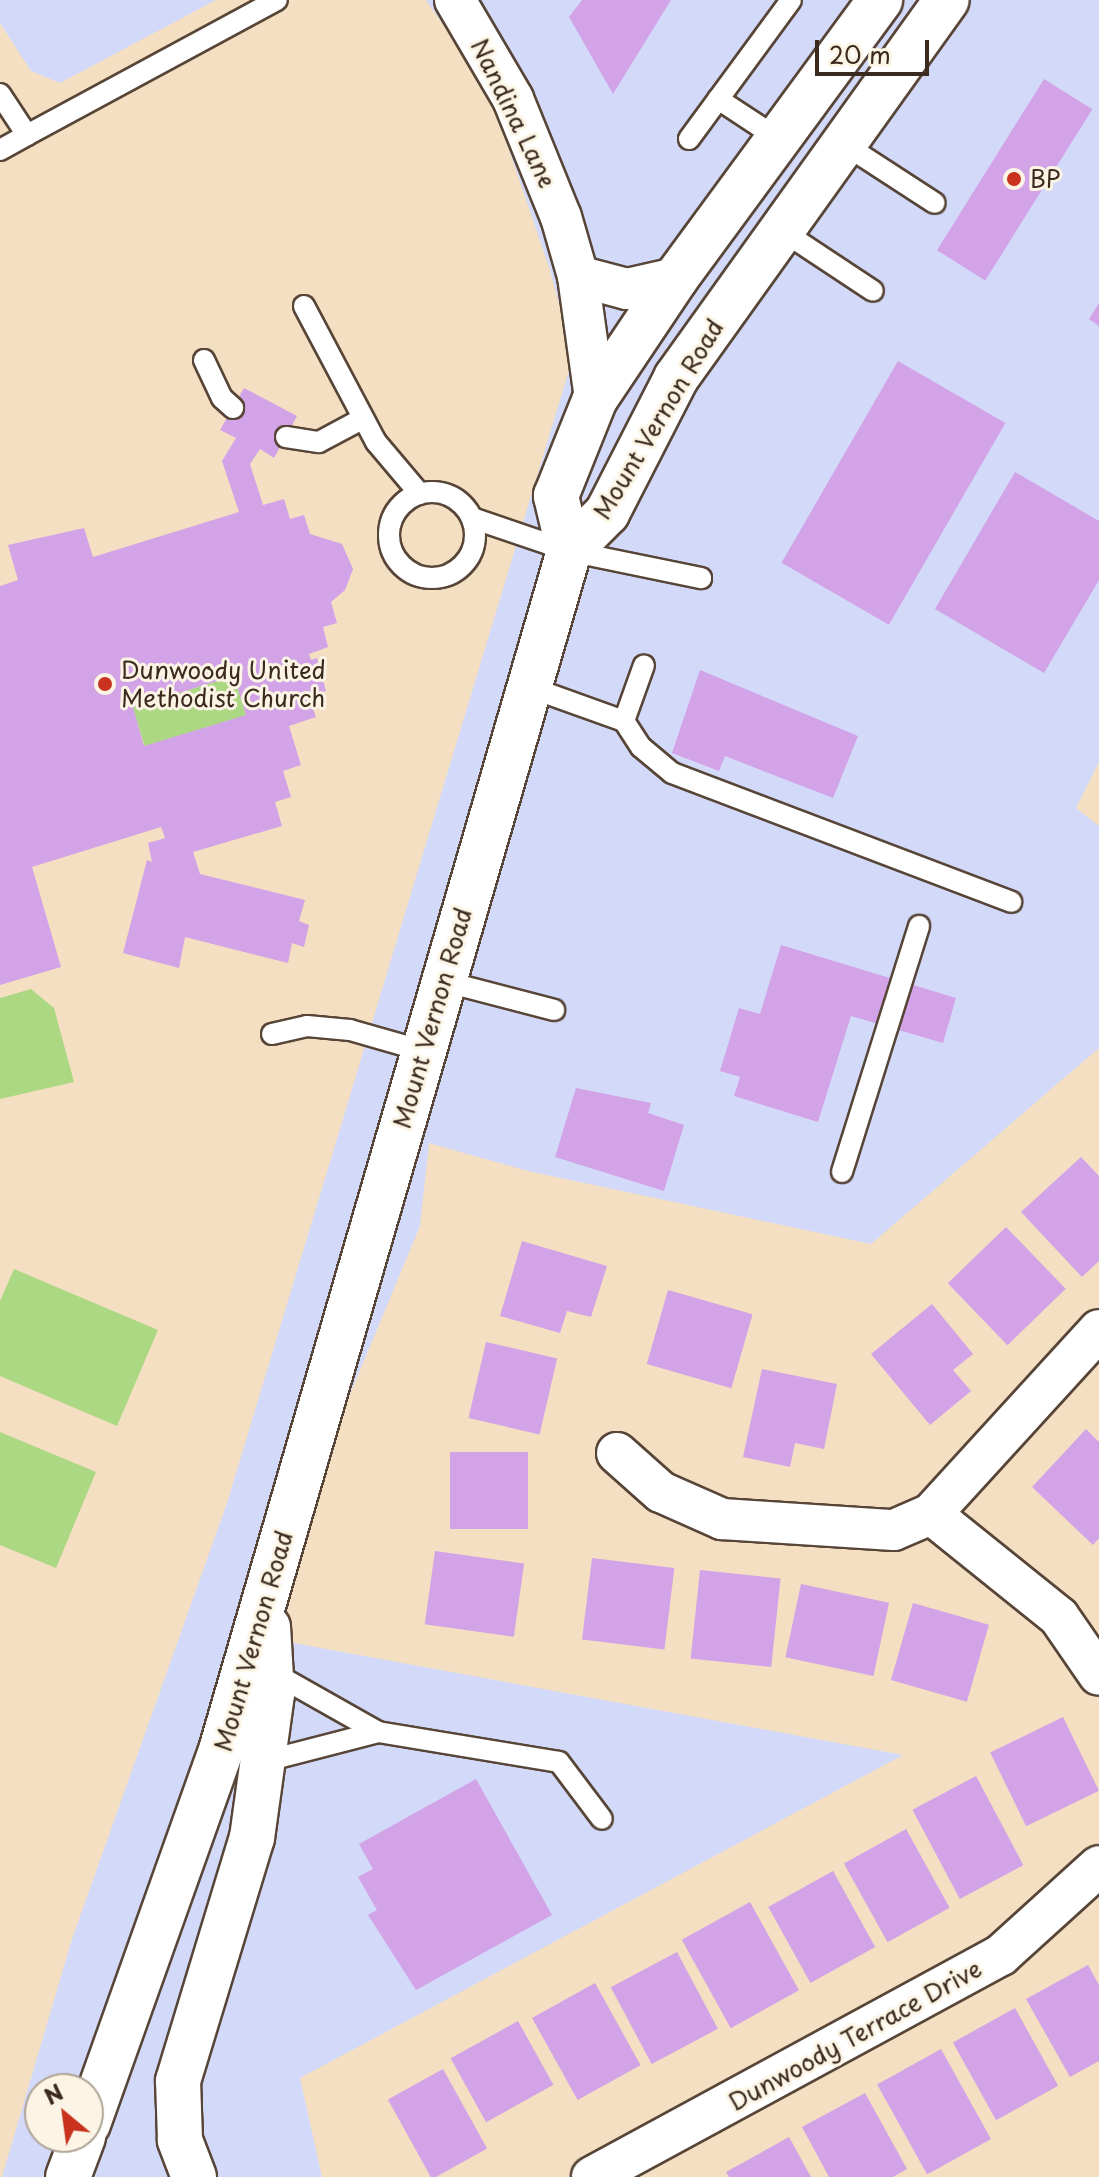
<!DOCTYPE html>
<html>
<head>
<meta charset="utf-8">
<style>
  body { margin:0 }
  #map { position:relative; width:1099px; height:2177px; overflow:hidden; background:#f4dfc2; font-family:"Playpen Sans",sans-serif }
  div>[style] { position:absolute }
  .built>* { inset:0; background:#d3d9f9 }
  .green>* { inset:0; background:#acd783; transform-origin:0 0 }
  .building>* { inset:0; background:#d2a3e7; transform-origin:0 0 }
  .roads { filter:drop-shadow(2px 0 #574537) drop-shadow(-2px 0 #574537) drop-shadow(0 2px #574537) drop-shadow(0 -2px #574537) }
  .service>* { height:20px; margin:-10px; padding:0 10px; transform-origin:10px; border-radius:10px; background:#fff }
  .service>.ring { margin:-10px; padding:0; box-sizing:content-box; background:none; border:20px solid #fff; border-radius:50% }
  .minor>* { height:40px; margin:-20px; padding:0 20px; transform-origin:20px; border-radius:20px; background:#fff }
  .secondary>* { height:44px; margin:-22px; padding:0 22px; transform-origin:22px; border-radius:22px; background:#fff }
  .dots>* { width:22px; height:22px; translate:-50% -50%; box-sizing:border-box; border:4px solid #fcf5e5; border-radius:50% }
  span { translate:-50% -50%; white-space:nowrap; text-align:center; line-height:1.15; -webkit-text-stroke:6px #fcf5e5; paint-order:stroke }
  .street-label { font-size:24px; color:#3b2a1e }
  .poi-label { font-size:24px; color:#3b2a1e }
  .left { translate:0 -50%; text-align:left }
  .north { position:absolute; left:24px; top:2073px; width:80px; height:80px; box-sizing:border-box; background:#fcf5e5; border:2px solid #afa495; border-radius:50%; rotate:331deg; font-size:22px; font-weight:700; line-height:32px; text-align:center; color:#3b2a1e }
  .north::after { content:''; display:block; margin:auto; width:28px; height:36px; background:#c8321e; clip-path:polygon(50% 0,100% 100%,50% 72%,0 100%) }
  .scale { position:absolute; left:815px; top:40px; width:114px; height:36px; box-sizing:border-box; border:4px solid #3b2a1e; border-top:0; padding-left:10px; font-size:24px; line-height:28px; white-space:nowrap; color:#3b2a1e; -webkit-text-stroke:6px #fcf5e5; paint-order:stroke }
</style>
</head>
<body>
<div id="map">
  <div class="built">
    <i style="clip-path:polygon(0 0,216px 0,60px 83px,31px 71px,0 23px)"></i>
    <i style="clip-path:polygon(evenodd,426px 0,1099px 0,1099px 762px,1076px 808px,1099px 826px,1099px 1048px,871px 1244px,528px 1171px,429px 1143px,420px 1226px,250px 1635px,903px 1755px,300px 2078px,322px 2177px,2px 2177px,72px 1939px,227px 1503px,573px 357px,550px 270px,489px 91px,426px 0,40px 2089px,88px 2089px,88px 2137px,40px 2137px,40px 2089px)"></i>
  </div>
  <div class="green">
    <i style="left:234px;top:676px;width:41px;height:106px;rotate:73deg"></i>
    <i style="clip-path:polygon(31px 989px,54px 1008px,74px 1082px,0 1099px,0 998px)"></i>
    <i style="clip-path:polygon(14px 1269px,158px 1330px,117px 1426px,0 1376px,0 1301px)"></i>
    <i style="clip-path:polygon(0 1432px,96px 1472px,56px 1568px,0 1545px)"></i>
  </div>
  <div class="building">
    <i style="clip-path:polygon(582px 0,671px 0,613px 94px,569px 17px)"></i>
    <i style="left:1044px;top:79px;width:57px;height:202px;rotate:32deg"></i>
    <i style="clip-path:polygon(1099px 303px,1099px 326px,1089px 319px)"></i>
    <i style="left:898px;top:361px;width:124px;height:233px;rotate:30deg"></i>
    <i style="clip-path:polygon(evenodd,244px 388px,297px 416px,274px 458px,260px 449px,250px 464px,263px 505px,284px 499px,290px 519px,304px 515px,310px 534px,342px 544px,353px 569px,345px 590px,331px 602px,337px 623px,323px 627px,328px 647px,309px 654px,311px 660px,317px 658px,326px 691px,309px 696px,316px 717px,289px 726px,301px 765px,283px 771px,291px 797px,275px 802px,282px 826px,193px 852px,200px 874px,305px 900px,299px 921px,309px 925px,304px 947px,292px 943px,288px 963px,185px 937px,179px 968px,123px 953px,147px 860px,152px 862px,148px 843px,165px 838px,161px 827px,32px 867px,61px 967px,0 985px,0 586px,18px 580px,8px 545px,84px 528px,93px 557px,239px 512px,222px 461px,236px 438px,220px 430px,244px 388px,234px 676px,246px 715px,144px 746px,133px 707px,234px 676px)"></i>
    <i style="clip-path:polygon(1015px 472px,1099px 521px,1099px 580px,1044px 673px,935px 609px)"></i>
    <i style="clip-path:polygon(700px 670px,858px 736px,833px 798px,725px 756px,719px 771px,672px 753px)"></i>
    <i style="clip-path:polygon(781px 945px,956px 998px,943px 1043px,851px 1016px,818px 1122px,734px 1096px,740px 1077px,720px 1071px,739px 1008px,760px 1014px)"></i>
    <i style="clip-path:polygon(576px 1088px,651px 1103px,648px 1113px,684px 1125px,664px 1191px,555px 1157px)"></i>
    <i style="clip-path:polygon(1081px 1157px,1099px 1176px,1099px 1261px,1082px 1277px,1021px 1212px)"></i>
    <i style="left:1006px;top:1227px;width:86px;height:81px;rotate:46deg"></i>
    <i style="clip-path:polygon(522px 1241px,607px 1266px,591px 1317px,567px 1311px,560px 1333px,500px 1316px)"></i>
    <i style="left:668px;top:1290px;width:88px;height:77px;rotate:16deg"></i>
    <i style="clip-path:polygon(932px 1304px,973px 1354px,953px 1370px,971px 1391px,930px 1425px,871px 1354px)"></i>
    <i style="left:486px;top:1342px;width:73px;height:78px;rotate:13deg"></i>
    <i style="clip-path:polygon(762px 1369px,837px 1384px,824px 1449px,795px 1443px,790px 1467px,743px 1457px)"></i>
    <i style="clip-path:polygon(1086px 1429px,1099px 1442px,1099px 1538px,1093px 1545px,1032px 1487px)"></i>
    <i style="left:528px;top:1452px;width:77px;height:78px;rotate:90deg"></i>
    <i style="left:435px;top:1551px;width:90px;height:74px;rotate:8deg"></i>
    <i style="left:592px;top:1558px;width:83px;height:82px;rotate:7deg"></i>
    <i style="left:700px;top:1570px;width:81px;height:89px;rotate:6deg"></i>
    <i style="left:801px;top:1584px;width:90px;height:75px;rotate:12deg"></i>
    <i style="left:913px;top:1603px;width:79px;height:80px;rotate:16deg"></i>
    <i style="left:1063px;top:1717px;width:82px;height:81px;rotate:64deg"></i>
    <i style="left:976px;top:1776px;width:101px;height:72px;rotate:62deg"></i>
    <i style="clip-path:polygon(476px 1779px,552px 1915px,416px 1990px,368px 1915px,377px 1910px,358px 1877px,373px 1869px,359px 1844px)"></i>
    <i style="left:906px;top:1829px;width:90px;height:71px;rotate:61deg"></i>
    <i style="left:833px;top:1871px;width:87px;height:74px;rotate:61deg"></i>
    <i style="left:750px;top:1902px;width:101px;height:78px;rotate:61deg"></i>
    <i style="left:677px;top:1952px;width:87px;height:75px;rotate:62deg"></i>
    <i style="clip-path:polygon(1088px 1965px,1099px 1985px,1099px 2061px,1070px 2077px,1026px 1999px)"></i>
    <i style="left:595px;top:1983px;width:94px;height:72px;rotate:61deg"></i>
    <i style="left:1015px;top:2008px;width:89px;height:71px;rotate:61deg"></i>
    <i style="left:518px;top:2021px;width:73px;height:77px;rotate:61deg"></i>
    <i style="left:941px;top:2049px;width:103px;height:73px;rotate:61deg"></i>
    <i style="left:443px;top:2069px;width:91px;height:63px;rotate:61deg"></i>
    <i style="clip-path:polygon(865px 2093px,907px 2169px,893px 2177px,829px 2177px,802px 2127px)"></i>
    <i style="clip-path:polygon(789px 2137px,811px 2177px,729px 2177px,726px 2172px)"></i>
  </div>
  <div class="roads">
    <div class="service">
      <i style="left:0;top:94px;width:49px;rotate:56.6deg"></i>
      <i style="left:27px;top:135px;width:284px;rotate:-28.4deg"></i>
      <i style="left:718px;top:99px;width:73px;rotate:33.3deg"></i>
      <i style="left:689px;top:139px;width:172px;rotate:-53.7deg"></i>
      <i style="left:844px;top:144px;width:108px;rotate:33deg"></i>
      <i style="left:0;top:150px;width:31px;rotate:-29deg"></i>
      <i style="left:781px;top:230px;width:110px;rotate:33.5deg"></i>
      <i style="left:304px;top:306px;width:154px;rotate:62.1deg"></i>
      <i style="left:376px;top:442px;width:68px;rotate:49.8deg"></i>
      <i style="left:204px;top:360px;width:42px;rotate:64.7deg"></i>
      <i style="left:222px;top:398px;width:15px;rotate:42deg"></i>
      <i style="left:286px;top:437px;width:33px;rotate:9deg"></i>
      <i style="left:319px;top:442px;width:49px;rotate:-28.1deg"></i>
      <i class="ring" style="left:389px;top:492px;width:66px;height:66px"></i>
      <i style="left:472px;top:518px;width:102px;rotate:18.8deg"></i>
      <i style="left:569px;top:551px;width:135px;rotate:11.6deg"></i>
      <i style="left:529px;top:687px;width:101px;rotate:19.7deg"></i>
      <i style="left:624px;top:721px;width:31px;rotate:57deg"></i>
      <i style="left:641px;top:747px;width:40px;rotate:40deg"></i>
      <i style="left:672px;top:773px;width:363px;rotate:20.8deg"></i>
      <i style="left:624px;top:721px;width:59px;rotate:-70.3deg"></i>
      <i style="left:443px;top:981px;width:115px;rotate:14.6deg"></i>
      <i style="left:272px;top:1034px;width:36px;rotate:-13deg"></i>
      <i style="left:307px;top:1026px;width:43px;rotate:5.3deg"></i>
      <i style="left:350px;top:1030px;width:76px;rotate:16deg"></i>
      <i style="left:842px;top:1172px;width:258px;rotate:-72.6deg"></i>
      <i style="left:378px;top:1732px;width:183px;rotate:9.4deg"></i>
      <i style="left:559px;top:1762px;width:71px;rotate:53deg"></i>
      <i style="left:262px;top:1762px;width:120px;rotate:-14.5deg"></i>
      <i style="left:378px;top:1732px;width:124px;rotate:-150.5deg"></i>
    </div>
    <div class="minor">
      <i style="left:455px;top:0;width:115px;rotate:59.6deg"></i>
      <i style="left:513px;top:99px;width:127px;rotate:67.9deg"></i>
      <i style="left:561px;top:217px;width:61px;rotate:73.9deg"></i>
      <i style="left:578px;top:276px;width:124px;rotate:82.1deg"></i>
      <i style="left:578px;top:276px;width:51px;rotate:14.9deg"></i>
      <i style="left:627px;top:289px;width:50px;rotate:-12.7deg"></i>
      <i style="left:617px;top:1453px;width:59px;rotate:41.6deg"></i>
      <i style="left:661px;top:1492px;width:67px;rotate:23.9deg"></i>
      <i style="left:722px;top:1519px;width:172px;rotate:3.7deg"></i>
      <i style="left:894px;top:1530px;width:40px;rotate:-23.4deg"></i>
      <i style="left:931px;top:1514px;width:249px;rotate:-47.6deg"></i>
      <i style="left:931px;top:1514px;width:164px;rotate:38.8deg"></i>
      <i style="left:1059px;top:1617px;width:70px;rotate:55.4deg"></i>
      <i style="left:592px;top:2177px;width:465px;rotate:-28.5deg"></i>
      <i style="left:1001px;top:1955px;width:132px;rotate:-42.2deg"></i>
    </div>
    <div class="secondary">
      <i style="left:569px;top:551px;width:57px;rotate:-103.3deg"></i>
      <i style="left:556px;top:496px;width:105px;rotate:-68.1deg"></i>
      <i style="left:595px;top:399px;width:146px;rotate:-56.2deg"></i>
      <i style="left:676px;top:278px;width:345px;rotate:-53.7deg"></i>
      <i style="left:88px;top:2124px;width:400px;rotate:-70.4deg"></i>
      <i style="left:222px;top:1747px;width:1245px;rotate:-73.82deg"></i>
      <i style="left:569px;top:551px;width:54px;rotate:-45deg"></i>
      <i style="left:607px;top:513px;width:152px;rotate:-62.9deg"></i>
      <i style="left:676px;top:378px;width:465px;rotate:-54.4deg"></i>
      <i style="left:68px;top:2177px;width:43px;rotate:-69.4deg"></i>
      <i style="left:194px;top:2177px;width:40px;rotate:-111deg"></i>
      <i style="left:180px;top:2140px;width:59px;rotate:-91.9deg"></i>
      <i style="left:178px;top:2081px;width:254px;rotate:-73.1deg"></i>
      <i style="left:252px;top:1838px;width:145px;rotate:-82.1deg"></i>
      <i style="left:272px;top:1694px;width:67px;rotate:-93.4deg"></i>
    </div>
  </div>
  <div class="dots">
    <i style="left:1014px;top:179px;background:#c8321e"></i>
    <i style="left:105px;top:684px;background:#c8321e"></i>
  </div>
  <div class="street-label">
    <span style="left:514px;top:113px;rotate:64deg">Nandina Lane</span>
    <span style="left:658px;top:419px;rotate:-59deg">Mount Vernon Road</span>
    <span style="left:432px;top:1018px;rotate:-74deg">Mount Vernon Road</span>
    <span style="left:253px;top:1641px;rotate:-74deg">Mount Vernon Road</span>
    <span style="left:855px;top:2035px;rotate:-29deg">Dunwoody Terrace Drive</span>
  </div>
  <div class="poi-label">
    <span class="left" style="left:1030px;top:179px">BP</span>
    <span class="left" style="left:121px;top:684px">Dunwoody United<br>Methodist Church</span>
  </div>
  <div class="north">N</div>
  <div class="scale">20 m</div>
</div>
</body>
</html>
